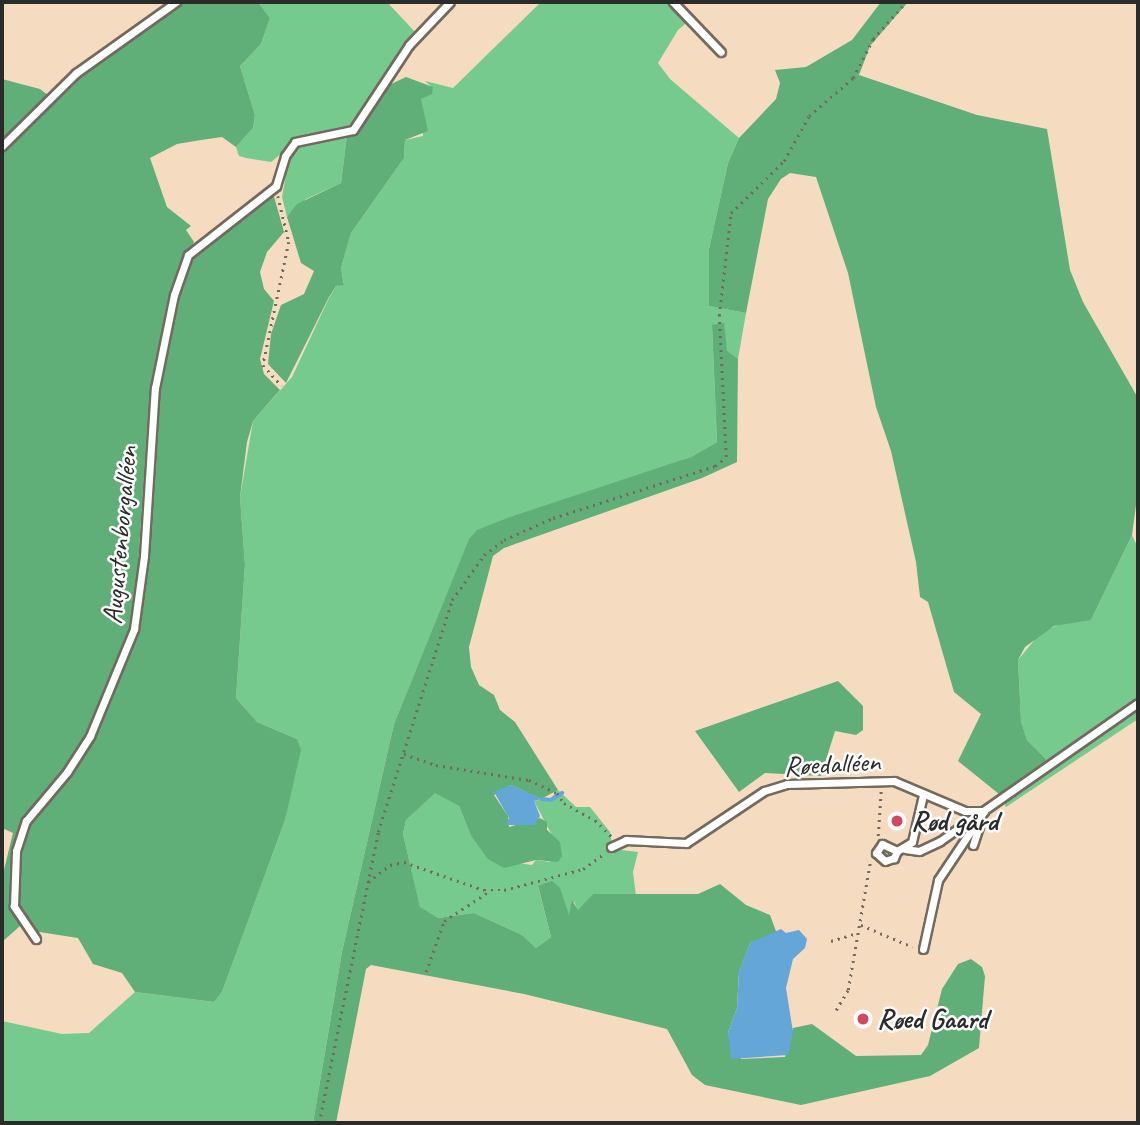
<!DOCTYPE html>
<html>
<head>
<meta charset="utf-8">
<style>
  body { margin:0 }
  #map { position:relative; width:1140px; height:1125px; overflow:hidden; background:#f5dcc0; font-family:Caveat,sans-serif }
  div>[style] { position:absolute }
  .green>* { inset:0; background:#76ca8d }
  .forest>* { inset:0; background:#60ae78 }
  .water>* { inset:0; background:#63a6d7 }
  .stream>* { height:3.5px; margin:-1.75px; padding:0 1.75px; transform-origin:1.75px; border-radius:1.75px; background:#63a6d7 }
  .path>* { height:2.5px; margin-top:-1.25px; transform-origin:0; background:repeating-linear-gradient(90deg,#72695f 0 2px,transparent 0 7px) }
  .roads { filter:drop-shadow(2px 0 #72695f) drop-shadow(-2px 0 #72695f) drop-shadow(0 2px #72695f) drop-shadow(0 -2px #72695f) }
  .lane>* { height:7px; margin:-3.5px; padding:0 3.5px; transform-origin:3.5px; border-radius:3.5px; background:#fff }
  .dots>* { width:19px; height:19px; translate:-50% -50%; box-sizing:border-box; border:4px solid #fff; border-radius:50% }
  span { translate:-50% -50%; white-space:nowrap; text-align:center; line-height:1.15; -webkit-text-stroke:5px #fff; paint-order:stroke }
  .street-label { font-size:28px; color:#2b2b2b }
  .poi-label { font-size:28px; color:#2b2b2b; font-weight:700 }
  .left { translate:0 -50%; text-align:left }
  .frame { position:absolute; inset:0; border:4px solid #2b2b2b; pointer-events:none }
</style>
</head>
<body>
<div id="map">
  <div class="green">
    <i style="clip-path:polygon(258px 2px,387px 2px,416px 33px,356px 123px,343px 130px,302px 137px,271px 162px,246px 158px,239px 156px,236px 147px,253px 128px,255px 115px,240px 66px,261px 44px,270px 18px)"></i>
    <i style="clip-path:polygon(541px 2px,670px 2px,693px 25px,685px 24px,678px 30px,658px 63px,670px 79px,739px 138px,728px 163px,709px 249px,709px 306px,746px 313px,738px 359px,727px 352px,712px 326px,717px 442px,691px 457px,469px 540px,394px 724px,342px 952px,313px 1123px,2px 1123px,2px 1021px,62px 1034px,89px 1033px,135px 992px,214px 1002px,222px 992px,285px 820px,297px 739px,257px 722px,236px 698px,245px 565px,240px 497px,253px 421px,292px 377px,329px 298px,336px 286px,344px 284px,341px 268px,351px 233px,404px 158px,405px 140px,423px 136px,421px 99px,433px 88px,425px 81px,453px 88px)"></i>
    <i style="clip-path:polygon(347px 135px,341px 183px,306px 199px,287px 217px,282px 197px,290px 152px,302px 142px)"></i>
    <i style="clip-path:polygon(1132px 535px,1138px 548px,1138px 699px,1047px 760px,1027px 740px,1021px 721px,1018px 660px,1041px 632px,1068px 621px,1091px 620px)"></i>
    <i style="clip-path:polygon(1138px 708px,1138px 719px,1006px 807px,1003px 801px,1010px 796px)"></i>
    <i style="clip-path:polygon(558px 790px,576px 807px,590px 807px,610px 832px,613px 849px,638px 852px,633px 872px,636px 896px,593px 894px,578px 911px,574px 901px,569px 916px,561px 896px,538px 887px,551px 937px,536px 948px,522px 935px,474px 913px,438px 918px,420px 908px,403px 834px,406px 820px,435px 792px,459px 806px,471px 836px,489px 859px,532px 865px,536px 860px,550px 862px,554px 839px,534px 801px,551px 798px)"></i>
  </div>
  <div class="forest">
    <i style="clip-path:polygon(180px 2px,258px 2px,270px 18px,261px 44px,240px 66px,255px 115px,253px 128px,236px 147px,222px 137px,201px 140px,177px 144px,150px 158px,167px 207px,191px 226px,186px 230px,194px 242px,179px 269px,159px 349px,147px 432px,135px 613px,126px 646px,89px 734px,20px 828px,10px 900px,20px 926px,2px 942px,2px 878px,13px 833px,2px 828px,2px 79px,40px 89px,53px 99px,88px 67px)"></i>
    <i style="clip-path:polygon(881px 2px,908px 2px,870px 46px,859px 75px,977px 115px,1047px 129px,1070px 270px,1083px 302px,1138px 398px,1138px 490px,1132px 535px,1091px 620px,1054px 626px,1025px 647px,1018px 660px,1021px 721px,1027px 740px,1047px 760px,999px 794px,958px 761px,981px 714px,954px 692px,928px 602px,920px 597px,916px 562px,891px 451px,876px 407px,848px 273px,816px 177px,790px 173px,781px 179px,768px 199px,746px 313px,709px 306px,709px 249px,728px 163px,739px 138px,776px 99px,780px 83px,775px 70px,806px 67px,852px 40px)"></i>
    <i style="clip-path:polygon(406px 77px,433px 87px,432px 94px,421px 99px,428px 131px,405px 140px,404px 158px,351px 233px,341px 268px,344px 285px,336px 286px,329px 297px,286px 383px,268px 364px,271px 334px,281px 305px,304px 294px,314px 271px,301px 263px,287px 217px,297px 204px,341px 183px,347px 135px,358px 128px,387px 86px)"></i>
    <i style="clip-path:polygon(273px 193px,284px 232px,267px 252px,260px 272px,264px 289px,274px 301px,260px 359px,264px 374px,280px 390px,253px 421px,247px 442px,240px 497px,245px 565px,236px 698px,257px 722px,297px 739px,301px 750px,285px 820px,222px 992px,214px 1002px,135px 992px,122px 973px,93px 964px,78px 938px,33px 931px,16px 908px,18px 851px,26px 826px,97px 728px,139px 620px,147px 557px,155px 403px,177px 292px,188px 260px,210px 238px)"></i>
    <i style="clip-path:polygon(724px 323px,727px 351px,738px 359px,737px 462px,702px 478px,504px 548px,493px 556px,469px 647px,471px 667px,479px 685px,494px 695px,500px 710px,515px 722px,558px 790px,541px 799px,511px 785px,494px 795px,508px 816px,509px 827px,540px 818px,547px 822px,547px 830px,560px 842px,562px 856px,558px 862px,536px 860px,504px 868px,488px 859px,471px 836px,459px 806px,435px 793px,406px 820px,403px 834px,420px 907px,438px 918px,474px 913px,522px 935px,536px 948px,551px 937px,538px 886px,552px 881px,560px 888px,569px 915px,572px 900px,578px 910px,593px 894px,698px 894px,720px 884px,746px 905px,770px 915px,777px 934px,750px 943px,739px 972px,737px 1008px,728px 1033px,741px 1059px,785px 1057px,793px 1028px,812px 1024px,856px 1056px,921px 1055px,928px 1045px,942px 989px,958px 964px,971px 959px,982px 967px,985px 976px,979px 1048px,930px 1076px,801px 1105px,705px 1085px,692px 1075px,667px 1029px,524px 994px,371px 965px,366px 969px,336px 1123px,313px 1123px,342px 952px,394px 724px,469px 539px,477px 530px,510px 517px,691px 457px,717px 442px,712px 325px)"></i>
    <i style="clip-path:polygon(838px 681px,863px 706px,863px 730px,856px 735px,835px 731px,821px 776px,765px 773px,739px 792px,695px 731px)"></i>
  </div>
  <div class="water">
    <i style="clip-path:polygon(511px 785px,542px 799px,534px 801px,540px 816px,534px 825px,506px 825px,509px 818px,494px 792px)"></i>
    <i style="clip-path:polygon(781px 929px,786px 933px,799px 930px,807px 939px,805px 948px,793px 959px,786px 988px,793px 1032px,788px 1055px,731px 1059px,728px 1033px,737px 1008px,739px 972px,746px 953px,750px 943px)"></i>
  </div>
  <div class="stream">
    <i style="left:542px;top:799px;width:9px;rotate:6deg"></i>
    <i style="left:551px;top:800px;width:13px;rotate:-32deg"></i>
  </div>
  <div class="path">
    <i style="left:278px;top:196px;width:47px;rotate:76.6deg"></i>
    <i style="left:289px;top:242px;width:126px;rotate:101.9deg"></i>
    <i style="left:263px;top:365px;width:28px;rotate:48deg"></i>
    <i style="left:404px;top:754px;width:34px;rotate:19deg"></i>
    <i style="left:436px;top:765px;width:94px;rotate:9.2deg"></i>
    <i style="left:529px;top:780px;width:31px;rotate:25deg"></i>
    <i style="left:557px;top:793px;width:12px;rotate:55deg"></i>
    <i style="left:564px;top:803px;width:35px;rotate:29deg"></i>
    <i style="left:595px;top:820px;width:24px;rotate:45deg"></i>
    <i style="left:878px;top:836px;width:46px;rotate:-86.3deg"></i>
    <i style="left:368px;top:882px;width:28px;rotate:-38deg"></i>
    <i style="left:390px;top:865px;width:14px;rotate:-12deg"></i>
    <i style="left:404px;top:862px;width:85px;rotate:19.3deg"></i>
    <i style="left:484px;top:890px;width:20px"></i>
    <i style="left:504px;top:890px;width:82px;rotate:-14.9deg"></i>
    <i style="left:583px;top:869px;width:26px;rotate:-36deg"></i>
    <i style="left:861px;top:925px;width:56px;rotate:22.9deg"></i>
    <i style="left:831px;top:941px;width:27px;rotate:-17deg"></i>
    <i style="left:426px;top:972px;width:54px;rotate:-70.6deg"></i>
    <i style="left:444px;top:921px;width:56px;rotate:-33.4deg"></i>
    <i style="left:836px;top:1010px;width:23px;rotate:-59deg"></i>
    <i style="left:848px;top:990px;width:130px;rotate:-80.2deg"></i>
    <i style="left:319px;top:1123px;width:297px;rotate:-78.5deg"></i>
    <i style="left:378px;top:832px;width:244px;rotate:-72.3deg"></i>
    <i style="left:452px;top:600px;width:55px;rotate:-54.6deg"></i>
    <i style="left:484px;top:555px;width:25px;rotate:-37deg"></i>
    <i style="left:504px;top:540px;width:54px;rotate:-24.2deg"></i>
    <i style="left:553px;top:518px;width:170px;rotate:-17.8deg"></i>
    <i style="left:715px;top:466px;width:14px;rotate:-39deg"></i>
    <i style="left:726px;top:457px;width:141px;rotate:-92.8deg"></i>
    <i style="left:719px;top:316px;width:104px;rotate:-83.4deg"></i>
    <i style="left:731px;top:213px;width:74px;rotate:-44.5deg"></i>
    <i style="left:784px;top:161px;width:51px;rotate:-60.9deg"></i>
    <i style="left:809px;top:116px;width:58px;rotate:-40.8deg"></i>
    <i style="left:853px;top:78px;width:44px;rotate:-62.9deg"></i>
    <i style="left:873px;top:39px;width:50px;rotate:-48.3deg"></i>
  </div>
  <div class="roads">
    <div class="lane">
      <i style="left:673px;top:2px;width:69px;rotate:46.2deg"></i>
      <i style="left:2px;top:146px;width:104px;rotate:-44.6deg"></i>
      <i style="left:76px;top:73px;width:123px;rotate:-35.4deg"></i>
      <i style="left:973px;top:845px;width:20px;rotate:-72deg"></i>
      <i style="left:611px;top:847px;width:17px;rotate:-25deg"></i>
      <i style="left:626px;top:840px;width:60px;rotate:2.9deg"></i>
      <i style="left:686px;top:843px;width:94px;rotate:-33.7deg"></i>
      <i style="left:764px;top:791px;width:24px;rotate:-17deg"></i>
      <i style="left:787px;top:784px;width:107px;rotate:-1.6deg"></i>
      <i style="left:894px;top:781px;width:77px;rotate:22.9deg"></i>
      <i style="left:965px;top:811px;width:19px"></i>
      <i style="left:905px;top:849px;width:14px;rotate:8deg"></i>
      <i style="left:919px;top:851px;width:23px;rotate:-25deg"></i>
      <i style="left:940px;top:841px;width:241px;rotate:-34.9deg"></i>
      <i style="left:897px;top:851px;width:8px;rotate:113deg"></i>
      <i style="left:894px;top:858px;width:9px;rotate:162deg"></i>
      <i style="left:885px;top:861px;width:12px;rotate:-138deg"></i>
      <i style="left:876px;top:853px;width:11px;rotate:-56deg"></i>
      <i style="left:882px;top:844px;width:17px;rotate:25deg"></i>
      <i style="left:897px;top:851px;width:17px;rotate:-31deg"></i>
      <i style="left:912px;top:842px;width:48px;rotate:-76.8deg"></i>
      <i style="left:36px;top:939px;width:40px;rotate:-124deg"></i>
      <i style="left:14px;top:906px;width:55px;rotate:-87.9deg"></i>
      <i style="left:16px;top:851px;width:32px;rotate:-72deg"></i>
      <i style="left:26px;top:821px;width:64px;rotate:-50.1deg"></i>
      <i style="left:67px;top:772px;width:43px;rotate:-57.4deg"></i>
      <i style="left:90px;top:736px;width:116px;rotate:-67.6deg"></i>
      <i style="left:134px;top:629px;width:74px;rotate:-82.2deg"></i>
      <i style="left:144px;top:556px;width:168px;rotate:-86.3deg"></i>
      <i style="left:155px;top:388px;width:95px;rotate:-78.5deg"></i>
      <i style="left:174px;top:295px;width:42px;rotate:-70.7deg"></i>
      <i style="left:188px;top:255px;width:112px;rotate:-38.1deg"></i>
      <i style="left:276px;top:186px;width:31px;rotate:-73deg"></i>
      <i style="left:285px;top:156px;width:17px;rotate:-54deg"></i>
      <i style="left:295px;top:142px;width:59px;rotate:-11.7deg"></i>
      <i style="left:353px;top:130px;width:102px;rotate:-56.6deg"></i>
      <i style="left:409px;top:45px;width:59px;rotate:-46.4deg"></i>
      <i style="left:923px;top:949px;width:71px;rotate:-77.7deg"></i>
      <i style="left:938px;top:880px;width:83px;rotate:-56.3deg"></i>
    </div>
  </div>
  <div class="dots">
    <i style="left:897px;top:821px;background:#d1495b"></i>
    <i style="left:863px;top:1019px;background:#d1495b"></i>
  </div>
  <div class="street-label">
    <span style="left:120px;top:535px;rotate:-85deg">Augustenborgalléen</span>
    <span style="left:832px;top:764px;rotate:-3deg">Røedalléen</span>
  </div>
  <div class="poi-label">
    <span class="left" style="left:911px;top:821px">Rød gård</span>
    <span class="left" style="left:877px;top:1019px">Røed Gaard</span>
  </div>
  <div class="frame"></div>
</div>
</body>
</html>
